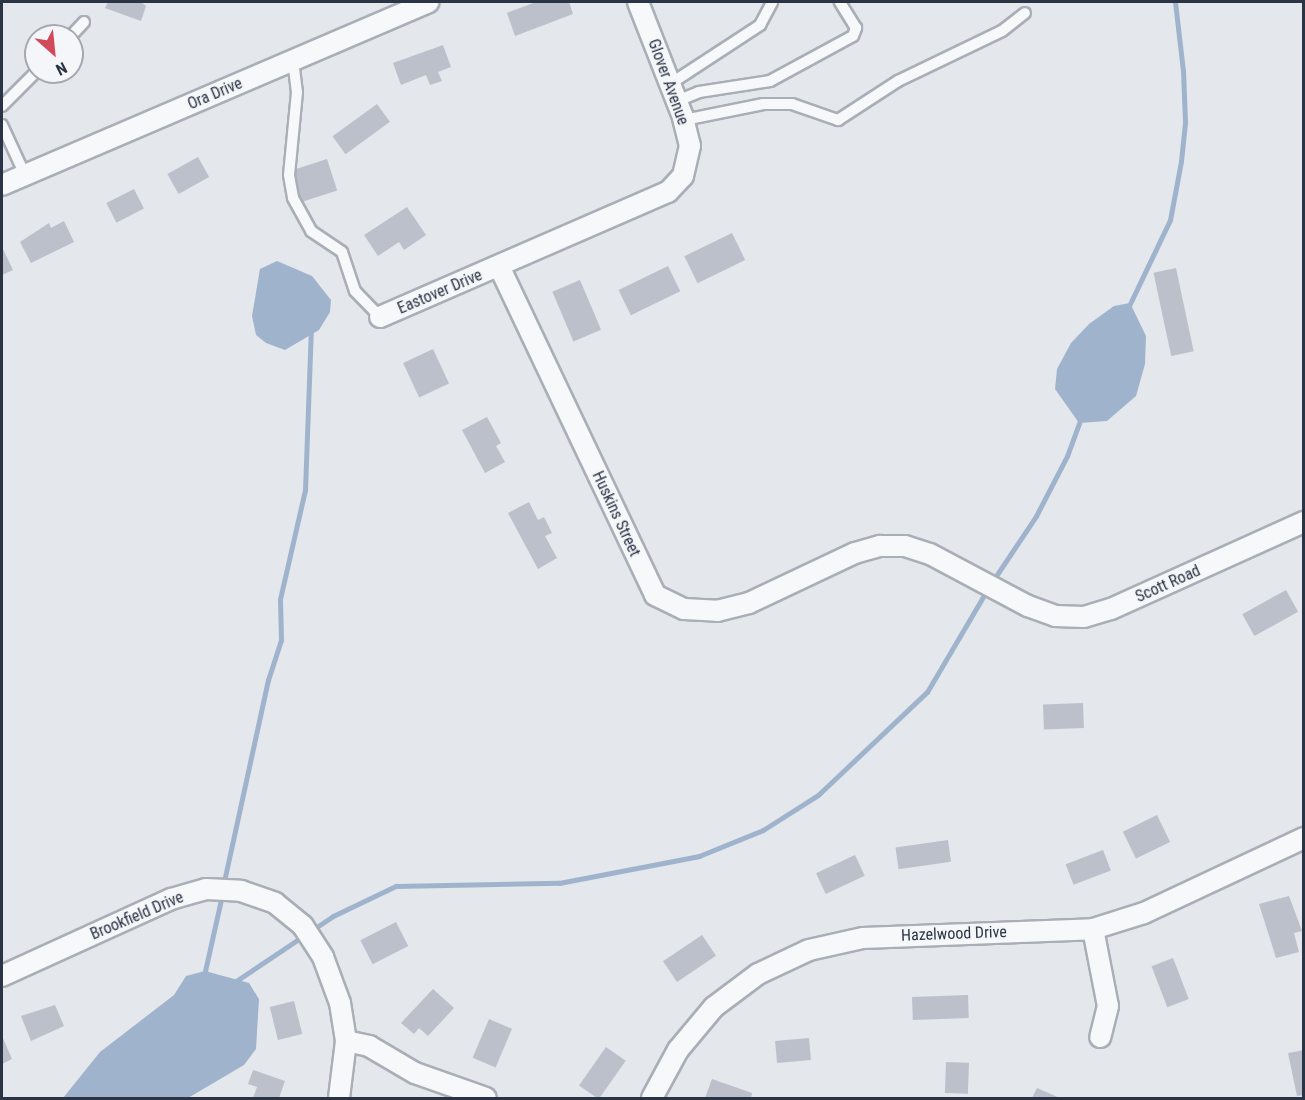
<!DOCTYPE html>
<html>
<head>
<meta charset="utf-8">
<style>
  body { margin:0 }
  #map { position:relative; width:1305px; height:1100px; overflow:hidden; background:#e4e7ec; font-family:"Roboto Condensed",sans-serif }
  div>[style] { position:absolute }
  .water>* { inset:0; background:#9fb4cc }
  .stream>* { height:5px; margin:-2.5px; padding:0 2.5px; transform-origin:2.5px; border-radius:2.5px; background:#9fb4cc }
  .building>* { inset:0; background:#bbc0ca; transform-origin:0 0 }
  .roads { filter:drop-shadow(2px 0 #a9aeb7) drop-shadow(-2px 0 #a9aeb7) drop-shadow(0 2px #a9aeb7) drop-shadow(0 -2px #a9aeb7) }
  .lane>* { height:10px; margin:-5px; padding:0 5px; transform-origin:5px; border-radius:5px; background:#f7f8fa }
  .street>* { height:20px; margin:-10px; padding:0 10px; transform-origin:10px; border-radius:10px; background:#f7f8fa }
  span { translate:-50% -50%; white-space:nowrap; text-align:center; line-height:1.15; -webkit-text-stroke:4.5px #f4f6f9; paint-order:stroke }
  .street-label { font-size:16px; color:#2b3445 }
  .frame { position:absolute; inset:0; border:3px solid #2b3445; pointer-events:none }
  .north { position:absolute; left:24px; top:24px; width:60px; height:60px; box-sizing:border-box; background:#f4f6f9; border:2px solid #a4a8b1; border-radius:50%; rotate:153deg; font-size:16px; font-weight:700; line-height:24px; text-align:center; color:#2b3445 }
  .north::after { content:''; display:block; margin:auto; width:21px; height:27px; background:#d1495b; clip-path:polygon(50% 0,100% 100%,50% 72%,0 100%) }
</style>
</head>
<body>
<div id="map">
  <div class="water">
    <i style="clip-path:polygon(277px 261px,312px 276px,331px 300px,330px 312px,319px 330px,285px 350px,266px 343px,256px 335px,252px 316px,260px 269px)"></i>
    <i style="clip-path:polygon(1130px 303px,1146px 336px,1145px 364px,1136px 396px,1107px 421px,1079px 423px,1055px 389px,1057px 369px,1071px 343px,1089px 324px,1114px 306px)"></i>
    <i style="clip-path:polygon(205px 971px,249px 983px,259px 999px,256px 1049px,244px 1065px,188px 1098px,63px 1098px,100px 1052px,174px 995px,186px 976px)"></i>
  </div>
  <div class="stream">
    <i style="left:1127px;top:310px;width:100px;rotate:-64.5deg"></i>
    <i style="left:1170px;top:220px;width:60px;rotate:-79.4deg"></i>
    <i style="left:1181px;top:161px;width:39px;rotate:-84deg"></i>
    <i style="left:1185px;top:122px;width:51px;rotate:-92.2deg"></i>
    <i style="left:1183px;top:71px;width:69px;rotate:-96.6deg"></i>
    <i style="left:992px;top:582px;width:79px;rotate:-56.3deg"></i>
    <i style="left:1036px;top:516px;width:68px;rotate:-62.7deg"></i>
    <i style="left:1067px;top:456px;width:40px;rotate:-69.8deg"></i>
    <i style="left:223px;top:886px;width:211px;rotate:-77.7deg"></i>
    <i style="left:268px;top:680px;width:42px;rotate:-72deg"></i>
    <i style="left:281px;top:640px;width:41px;rotate:-91.4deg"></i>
    <i style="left:280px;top:599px;width:112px;rotate:-77.1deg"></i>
    <i style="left:305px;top:490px;width:161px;rotate:-87.9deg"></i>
    <i style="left:207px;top:976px;width:5px;rotate:-112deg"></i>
    <i style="left:205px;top:971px;width:78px;rotate:-77.4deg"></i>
    <i style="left:233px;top:983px;width:120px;rotate:-33.8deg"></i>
    <i style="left:333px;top:916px;width:70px;rotate:-25.5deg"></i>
    <i style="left:396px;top:886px;width:163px;rotate:-1.1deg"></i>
    <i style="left:559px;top:883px;width:143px;rotate:-10.9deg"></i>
    <i style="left:699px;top:856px;width:69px;rotate:-22.1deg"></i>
    <i style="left:763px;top:830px;width:65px;rotate:-32.5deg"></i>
    <i style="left:818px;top:795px;width:150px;rotate:-43.4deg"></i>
    <i style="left:927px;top:692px;width:118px;rotate:-59.5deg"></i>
  </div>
  <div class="building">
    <i style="clip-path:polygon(108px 2px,141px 2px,146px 6px,141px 21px,105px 8px)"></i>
    <i style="clip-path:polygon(536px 2px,569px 2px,573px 14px,515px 36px,507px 13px)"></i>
    <i style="clip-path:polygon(443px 45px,451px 67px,438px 72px,442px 81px,430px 85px,426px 75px,401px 85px,393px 63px)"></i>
    <i style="left:377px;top:104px;width:22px;height:55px;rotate:54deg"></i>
    <i style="left:198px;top:157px;width:23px;height:35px;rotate:61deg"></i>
    <i style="left:327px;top:159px;width:33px;height:39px;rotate:72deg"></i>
    <i style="left:134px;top:189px;width:22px;height:31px;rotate:63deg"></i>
    <i style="clip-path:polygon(407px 207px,426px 235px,404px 250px,399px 242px,378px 256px,364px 235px)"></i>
    <i style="clip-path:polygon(64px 221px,74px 242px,31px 263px,20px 242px,49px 223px,51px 228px)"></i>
    <i style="left:732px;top:233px;width:30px;height:53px;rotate:64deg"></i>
    <i style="clip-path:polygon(2px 247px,13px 270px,2px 275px)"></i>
    <i style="left:668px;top:266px;width:28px;height:55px;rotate:64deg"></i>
    <i style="left:1176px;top:268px;width:85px;height:23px;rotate:78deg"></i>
    <i style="left:580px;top:280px;width:54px;height:30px;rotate:67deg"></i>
    <i style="left:433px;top:349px;width:38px;height:33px;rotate:65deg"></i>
    <i style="clip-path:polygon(487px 417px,501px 443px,496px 446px,505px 462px,485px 473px,462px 430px)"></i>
    <i style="clip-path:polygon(529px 502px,538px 520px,544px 517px,552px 533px,545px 536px,557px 558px,538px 569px,508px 513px)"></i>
    <i style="left:1286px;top:590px;width:25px;height:50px;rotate:61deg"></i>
    <i style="left:1083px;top:703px;width:25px;height:40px;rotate:88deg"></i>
    <i style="left:1157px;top:815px;width:30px;height:38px;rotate:64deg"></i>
    <i style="left:948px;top:840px;width:22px;height:53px;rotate:82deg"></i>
    <i style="left:1103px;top:850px;width:22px;height:40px;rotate:69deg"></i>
    <i style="left:855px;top:855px;width:23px;height:43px;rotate:65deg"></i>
    <i style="clip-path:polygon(1289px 896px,1302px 931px,1294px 933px,1299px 952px,1276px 958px,1259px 904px)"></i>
    <i style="left:396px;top:922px;width:27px;height:40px;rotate:63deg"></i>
    <i style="left:702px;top:935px;width:25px;height:47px;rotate:56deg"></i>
    <i style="left:1173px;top:958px;width:44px;height:23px;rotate:69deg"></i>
    <i style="clip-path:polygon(433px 989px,454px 1008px,428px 1036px,419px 1028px,414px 1034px,401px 1023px)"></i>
    <i style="left:968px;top:995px;width:23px;height:56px;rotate:88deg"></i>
    <i style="left:294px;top:1001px;width:34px;height:25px;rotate:76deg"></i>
    <i style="clip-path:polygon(55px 1005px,64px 1026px,31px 1041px,21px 1016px)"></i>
    <i style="left:489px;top:1019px;width:25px;height:42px;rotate:23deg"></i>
    <i style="clip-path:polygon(2px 1036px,12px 1059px,2px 1064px)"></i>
    <i style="left:809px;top:1038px;width:22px;height:34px;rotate:85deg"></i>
    <i style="left:606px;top:1047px;width:24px;height:47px;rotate:35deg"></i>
    <i style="clip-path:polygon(1304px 1050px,1304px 1095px,1297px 1096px,1288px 1053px)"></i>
    <i style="left:946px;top:1062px;width:23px;height:31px;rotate:2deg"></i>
    <i style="clip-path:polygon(253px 1070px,285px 1081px,279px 1098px,253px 1098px,257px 1087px,248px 1084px)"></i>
    <i style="clip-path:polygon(712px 1079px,752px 1093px,751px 1098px,705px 1098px)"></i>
    <i style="clip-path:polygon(1037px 1088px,1060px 1098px,1032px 1098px)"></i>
  </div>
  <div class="roads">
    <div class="lane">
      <i style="left:71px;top:36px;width:19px;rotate:-47deg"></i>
      <i style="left:293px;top:60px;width:32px;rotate:83deg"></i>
      <i style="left:297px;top:92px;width:83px;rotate:95.5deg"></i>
      <i style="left:289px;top:175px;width:23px;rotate:80deg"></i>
      <i style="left:293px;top:198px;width:38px;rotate:61deg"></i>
      <i style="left:311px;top:231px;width:37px;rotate:34deg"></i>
      <i style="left:342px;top:252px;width:41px;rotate:71.6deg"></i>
      <i style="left:355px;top:291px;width:36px;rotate:46deg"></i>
      <i style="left:670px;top:84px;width:108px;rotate:-33.2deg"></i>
      <i style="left:760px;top:25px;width:26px;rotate:-62deg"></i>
      <i style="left:677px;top:101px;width:24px;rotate:-22deg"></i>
      <i style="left:699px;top:92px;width:72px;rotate:-8.8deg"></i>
      <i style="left:770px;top:81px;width:94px;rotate:-28.5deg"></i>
      <i style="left:853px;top:36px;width:9px;rotate:-69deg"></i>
      <i style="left:856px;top:28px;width:31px;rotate:-122deg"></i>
      <i style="left:2px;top:106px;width:48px;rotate:-45deg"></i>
      <i style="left:684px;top:120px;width:81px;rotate:-11.4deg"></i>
      <i style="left:763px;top:104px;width:29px"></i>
      <i style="left:792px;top:104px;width:49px;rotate:19.2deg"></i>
      <i style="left:838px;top:120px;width:72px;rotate:-33deg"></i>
      <i style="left:898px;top:81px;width:115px;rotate:-25.7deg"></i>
      <i style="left:1002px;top:31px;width:29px;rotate:-38deg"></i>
      <i style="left:2px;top:125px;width:55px;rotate:65.3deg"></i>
    </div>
    <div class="street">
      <i style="left:2px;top:185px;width:464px;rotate:-23.2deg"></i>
      <i style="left:499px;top:266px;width:364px;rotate:64.6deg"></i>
      <i style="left:655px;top:595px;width:32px;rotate:26deg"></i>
      <i style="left:684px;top:609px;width:33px;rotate:3deg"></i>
      <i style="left:717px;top:611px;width:33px;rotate:-14deg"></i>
      <i style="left:749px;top:603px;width:117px;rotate:-25.3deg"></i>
      <i style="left:855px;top:553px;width:26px;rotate:-16deg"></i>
      <i style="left:880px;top:546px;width:25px"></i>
      <i style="left:905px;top:546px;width:26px;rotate:18deg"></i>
      <i style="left:930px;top:554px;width:111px;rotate:28deg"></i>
      <i style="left:1028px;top:606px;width:29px;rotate:20deg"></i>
      <i style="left:1055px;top:616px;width:29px;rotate:2deg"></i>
      <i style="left:1084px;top:617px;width:28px;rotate:-17deg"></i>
      <i style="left:1111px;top:609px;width:212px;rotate:-24.3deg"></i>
      <i style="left:380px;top:317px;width:314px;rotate:-23.5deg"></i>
      <i style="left:668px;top:192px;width:22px;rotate:-47deg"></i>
      <i style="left:683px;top:176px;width:31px;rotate:-77deg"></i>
      <i style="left:690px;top:146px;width:30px;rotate:-104deg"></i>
      <i style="left:683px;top:117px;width:123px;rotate:-111.4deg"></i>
      <i style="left:1093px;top:929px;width:78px;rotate:79deg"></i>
      <i style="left:1108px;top:1006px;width:32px;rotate:104deg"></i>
      <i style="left:2px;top:976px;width:186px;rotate:-24.5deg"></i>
      <i style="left:171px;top:899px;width:36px;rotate:-16deg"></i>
      <i style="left:206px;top:889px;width:35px;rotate:3deg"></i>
      <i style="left:241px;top:891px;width:36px;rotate:19deg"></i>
      <i style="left:275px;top:903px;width:36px;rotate:39deg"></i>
      <i style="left:303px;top:926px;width:37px;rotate:57deg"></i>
      <i style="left:323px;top:957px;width:49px;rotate:69.7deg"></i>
      <i style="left:340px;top:1003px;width:38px;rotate:81deg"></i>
      <i style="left:346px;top:1041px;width:57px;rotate:97deg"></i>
      <i style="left:346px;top:1041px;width:24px;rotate:12deg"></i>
      <i style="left:369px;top:1046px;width:53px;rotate:30.4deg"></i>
      <i style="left:415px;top:1073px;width:75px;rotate:19.4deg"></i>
      <i style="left:652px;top:1098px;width:55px;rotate:-61.6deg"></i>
      <i style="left:678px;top:1050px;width:56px;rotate:-50.1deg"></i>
      <i style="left:714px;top:1007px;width:55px;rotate:-36.9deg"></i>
      <i style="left:758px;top:974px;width:56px;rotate:-25.2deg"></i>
      <i style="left:809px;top:950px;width:55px;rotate:-12.5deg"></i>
      <i style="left:863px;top:938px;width:230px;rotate:-2.2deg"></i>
      <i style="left:1093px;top:929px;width:53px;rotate:-17.4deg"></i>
      <i style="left:1144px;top:913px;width:177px;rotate:-25.1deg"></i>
    </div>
  </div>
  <div class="street-label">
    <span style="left:668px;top:82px;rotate:70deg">Glover Avenue</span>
    <span style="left:215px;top:94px;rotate:-23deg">Ora Drive</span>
    <span style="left:440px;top:292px;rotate:-23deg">Eastover Drive</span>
    <span style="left:616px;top:514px;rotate:65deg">Huskins Street</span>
    <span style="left:1168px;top:584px;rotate:-24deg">Scott Road</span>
    <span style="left:137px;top:916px;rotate:-23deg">Brookfield Drive</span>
    <span style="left:954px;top:934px;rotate:-2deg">Hazelwood Drive</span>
  </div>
  <div class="frame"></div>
  <div class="north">N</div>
</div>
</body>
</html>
